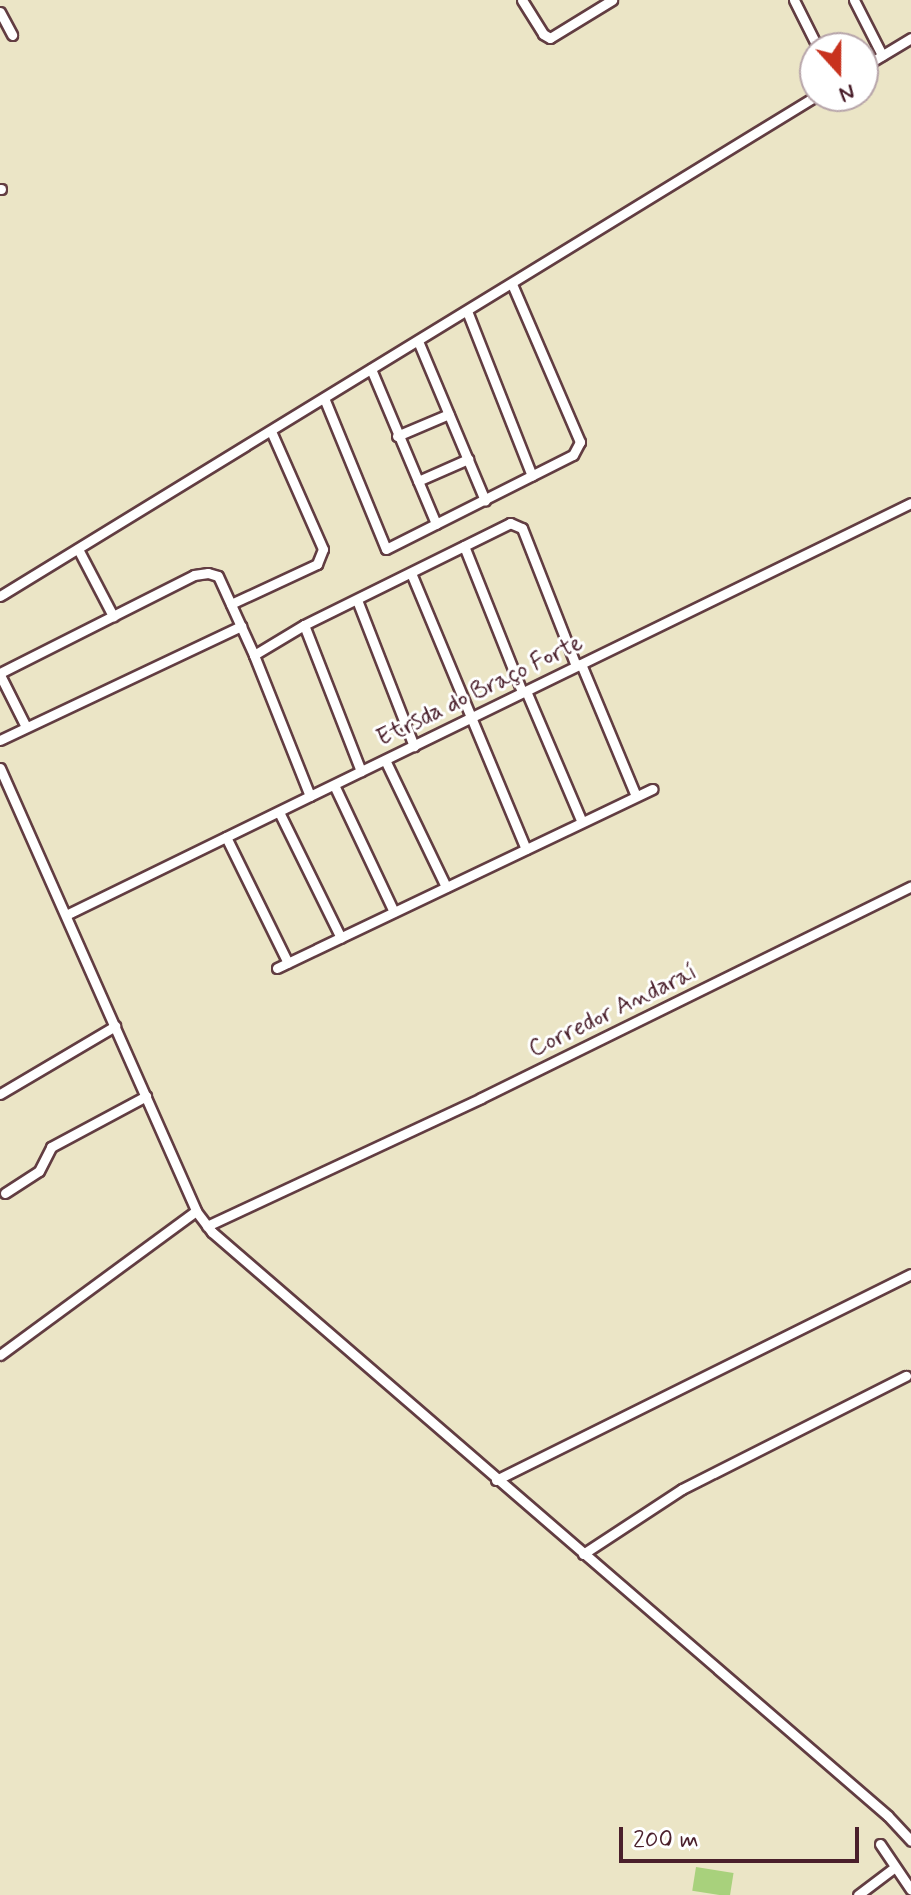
<!DOCTYPE html>
<html>
<head>
<meta charset="utf-8">
<style>
  body { margin:0 }
  #map { position:relative; width:911px; height:1895px; overflow:hidden; background:#ebe5c6; font-family:Mynerve,sans-serif }
  div>[style] { position:absolute }
  .green>* { inset:0; background:#a8d17c; transform-origin:0 0 }
  .roads { filter:drop-shadow(2px 0 #623d42) drop-shadow(-2px 0 #623d42) drop-shadow(0 2px #623d42) drop-shadow(0 -2px #623d42) }
  .minor>* { height:9px; margin:-4.5px; padding:0 4.5px; transform-origin:4.5px; border-radius:4.5px; background:#fff }
  span { translate:-50% -50%; white-space:nowrap; text-align:center; line-height:1.15; -webkit-text-stroke:6px #fff; paint-order:stroke }
  .street-label { font-size:24px; color:#4a1f2b }
  .north { position:absolute; left:799px; top:32px; width:80px; height:80px; box-sizing:border-box; background:#fff; border:2px solid #b7a5aa; border-radius:50%; rotate:159deg; font-size:22px; font-weight:700; line-height:32px; text-align:center; color:#4a1f2b }
  .north::after { content:''; display:block; margin:auto; width:28px; height:36px; background:#c8321e; clip-path:polygon(50% 0,100% 100%,50% 72%,0 100%) }
  .scale { position:absolute; left:619px; top:1827px; width:240px; height:36px; box-sizing:border-box; border:4px solid #4a1f2b; border-top:0; padding-left:10px; font-size:24px; line-height:28px; white-space:nowrap; color:#4a1f2b; -webkit-text-stroke:6px #fff; paint-order:stroke }
</style>
</head>
<body>
<div id="map">
  <div class="green">
    <i style="left:696px;top:1867px;width:38px;height:24px;rotate:9deg"></i>
  </div>
  <div class="roads">
    <div class="minor">
      <i style="left:522px;top:0;width:40px;rotate:58deg"></i>
      <i style="left:543px;top:34px;width:8px;rotate:30deg"></i>
      <i style="left:550px;top:38px;width:73px;rotate:-31.5deg"></i>
      <i style="left:794px;top:0;width:54px;rotate:63.4deg"></i>
      <i style="left:854px;top:0;width:62px;rotate:63deg"></i>
      <i style="left:0;top:12px;width:26px;rotate:62deg"></i>
      <i style="left:863px;top:67px;width:56px;rotate:-31.1deg"></i>
      <i style="left:0;top:189px;width:1px"></i>
      <i style="left:467px;top:311px;width:177px;rotate:68.5deg"></i>
      <i style="left:418px;top:341px;width:173px;rotate:67.2deg"></i>
      <i style="left:371px;top:369px;width:168px;rotate:67.2deg"></i>
      <i style="left:324px;top:398px;width:163px;rotate:67.7deg"></i>
      <i style="left:386px;top:549px;width:209px;rotate:-26.7deg"></i>
      <i style="left:573px;top:455px;width:15px;rotate:-62deg"></i>
      <i style="left:580px;top:442px;width:172px;rotate:-113.3deg"></i>
      <i style="left:397px;top:436px;width:56px;rotate:-22.9deg"></i>
      <i style="left:418px;top:481px;width:55px;rotate:-23.7deg"></i>
      <i style="left:464px;top:546px;width:157px;rotate:68.3deg"></i>
      <i style="left:78px;top:549px;width:76px;rotate:62.4deg"></i>
      <i style="left:411px;top:573px;width:299px;rotate:67.4deg"></i>
      <i style="left:0;top:596px;width:957px;rotate:-31.5deg"></i>
      <i style="left:357px;top:600px;width:157px;rotate:68.7deg"></i>
      <i style="left:231px;top:604px;width:95px;rotate:-24.9deg"></i>
      <i style="left:317px;top:564px;width:16px;rotate:-68deg"></i>
      <i style="left:323px;top:549px;width:129px;rotate:-113.8deg"></i>
      <i style="left:304px;top:625px;width:157px;rotate:68.7deg"></i>
      <i style="left:581px;top:664px;width:143px;rotate:67.4deg"></i>
      <i style="left:0;top:673px;width:217px;rotate:-26.8deg"></i>
      <i style="left:194px;top:575px;width:14px;rotate:-8deg"></i>
      <i style="left:208px;top:573px;width:10px;rotate:17deg"></i>
      <i style="left:218px;top:576px;width:87px;rotate:65.5deg"></i>
      <i style="left:0;top:675px;width:56px;rotate:63.4deg"></i>
      <i style="left:526px;top:691px;width:142px;rotate:66.9deg"></i>
      <i style="left:0;top:740px;width:267px;rotate:-25.3deg"></i>
      <i style="left:385px;top:760px;width:141px;rotate:64.3deg"></i>
      <i style="left:0;top:768px;width:484px;rotate:66.1deg"></i>
      <i style="left:196px;top:1211px;width:26px;rotate:53deg"></i>
      <i style="left:212px;top:1232px;width:893px;rotate:40.82deg"></i>
      <i style="left:888px;top:1816px;width:34px;rotate:47deg"></i>
      <i style="left:334px;top:785px;width:140px;rotate:64.7deg"></i>
      <i style="left:310px;top:796px;width:152px;rotate:-111.7deg"></i>
      <i style="left:254px;top:655px;width:58px;rotate:-31deg"></i>
      <i style="left:304px;top:625px;width:230px;rotate:-26.3deg"></i>
      <i style="left:510px;top:523px;width:13px;rotate:23deg"></i>
      <i style="left:522px;top:528px;width:148px;rotate:68.6deg"></i>
      <i style="left:279px;top:812px;width:140px;rotate:63.8deg"></i>
      <i style="left:226px;top:837px;width:140px;rotate:63.8deg"></i>
      <i style="left:66px;top:915px;width:940px;rotate:-25.99deg"></i>
      <i style="left:277px;top:968px;width:416px;rotate:-25.5deg"></i>
      <i style="left:0;top:1094px;width:134px;rotate:-30.6deg"></i>
      <i style="left:5px;top:1193px;width:40px;rotate:-32.9deg"></i>
      <i style="left:39px;top:1171px;width:27px;rotate:-63deg"></i>
      <i style="left:51px;top:1147px;width:108px;rotate:-28.2deg"></i>
      <i style="left:207px;top:1226px;width:302px;rotate:-25deg"></i>
      <i style="left:481px;top:1098px;width:479px;rotate:-26.2deg"></i>
      <i style="left:0;top:1355px;width:243px;rotate:-36.3deg"></i>
      <i style="left:496px;top:1480px;width:463px;rotate:-26.4deg"></i>
      <i style="left:583px;top:1554px;width:118px;rotate:-33.3deg"></i>
      <i style="left:682px;top:1489px;width:251px;rotate:-26.8deg"></i>
      <i style="left:880px;top:1844px;width:55px;rotate:56deg"></i>
      <i style="left:858px;top:1895px;width:46px;rotate:-37.1deg"></i>
    </div>
  </div>
  <div class="street-label">
    <span style="left:480px;top:691px;rotate:-26deg">Etrsda do Braço Forte</span>
    <span style="left:613px;top:1011px;rotate:-26deg">Corredor Andaraí</span>
  </div>
  <div class="north">N</div>
  <div class="scale">200 m</div>
</div>
</body>
</html>
